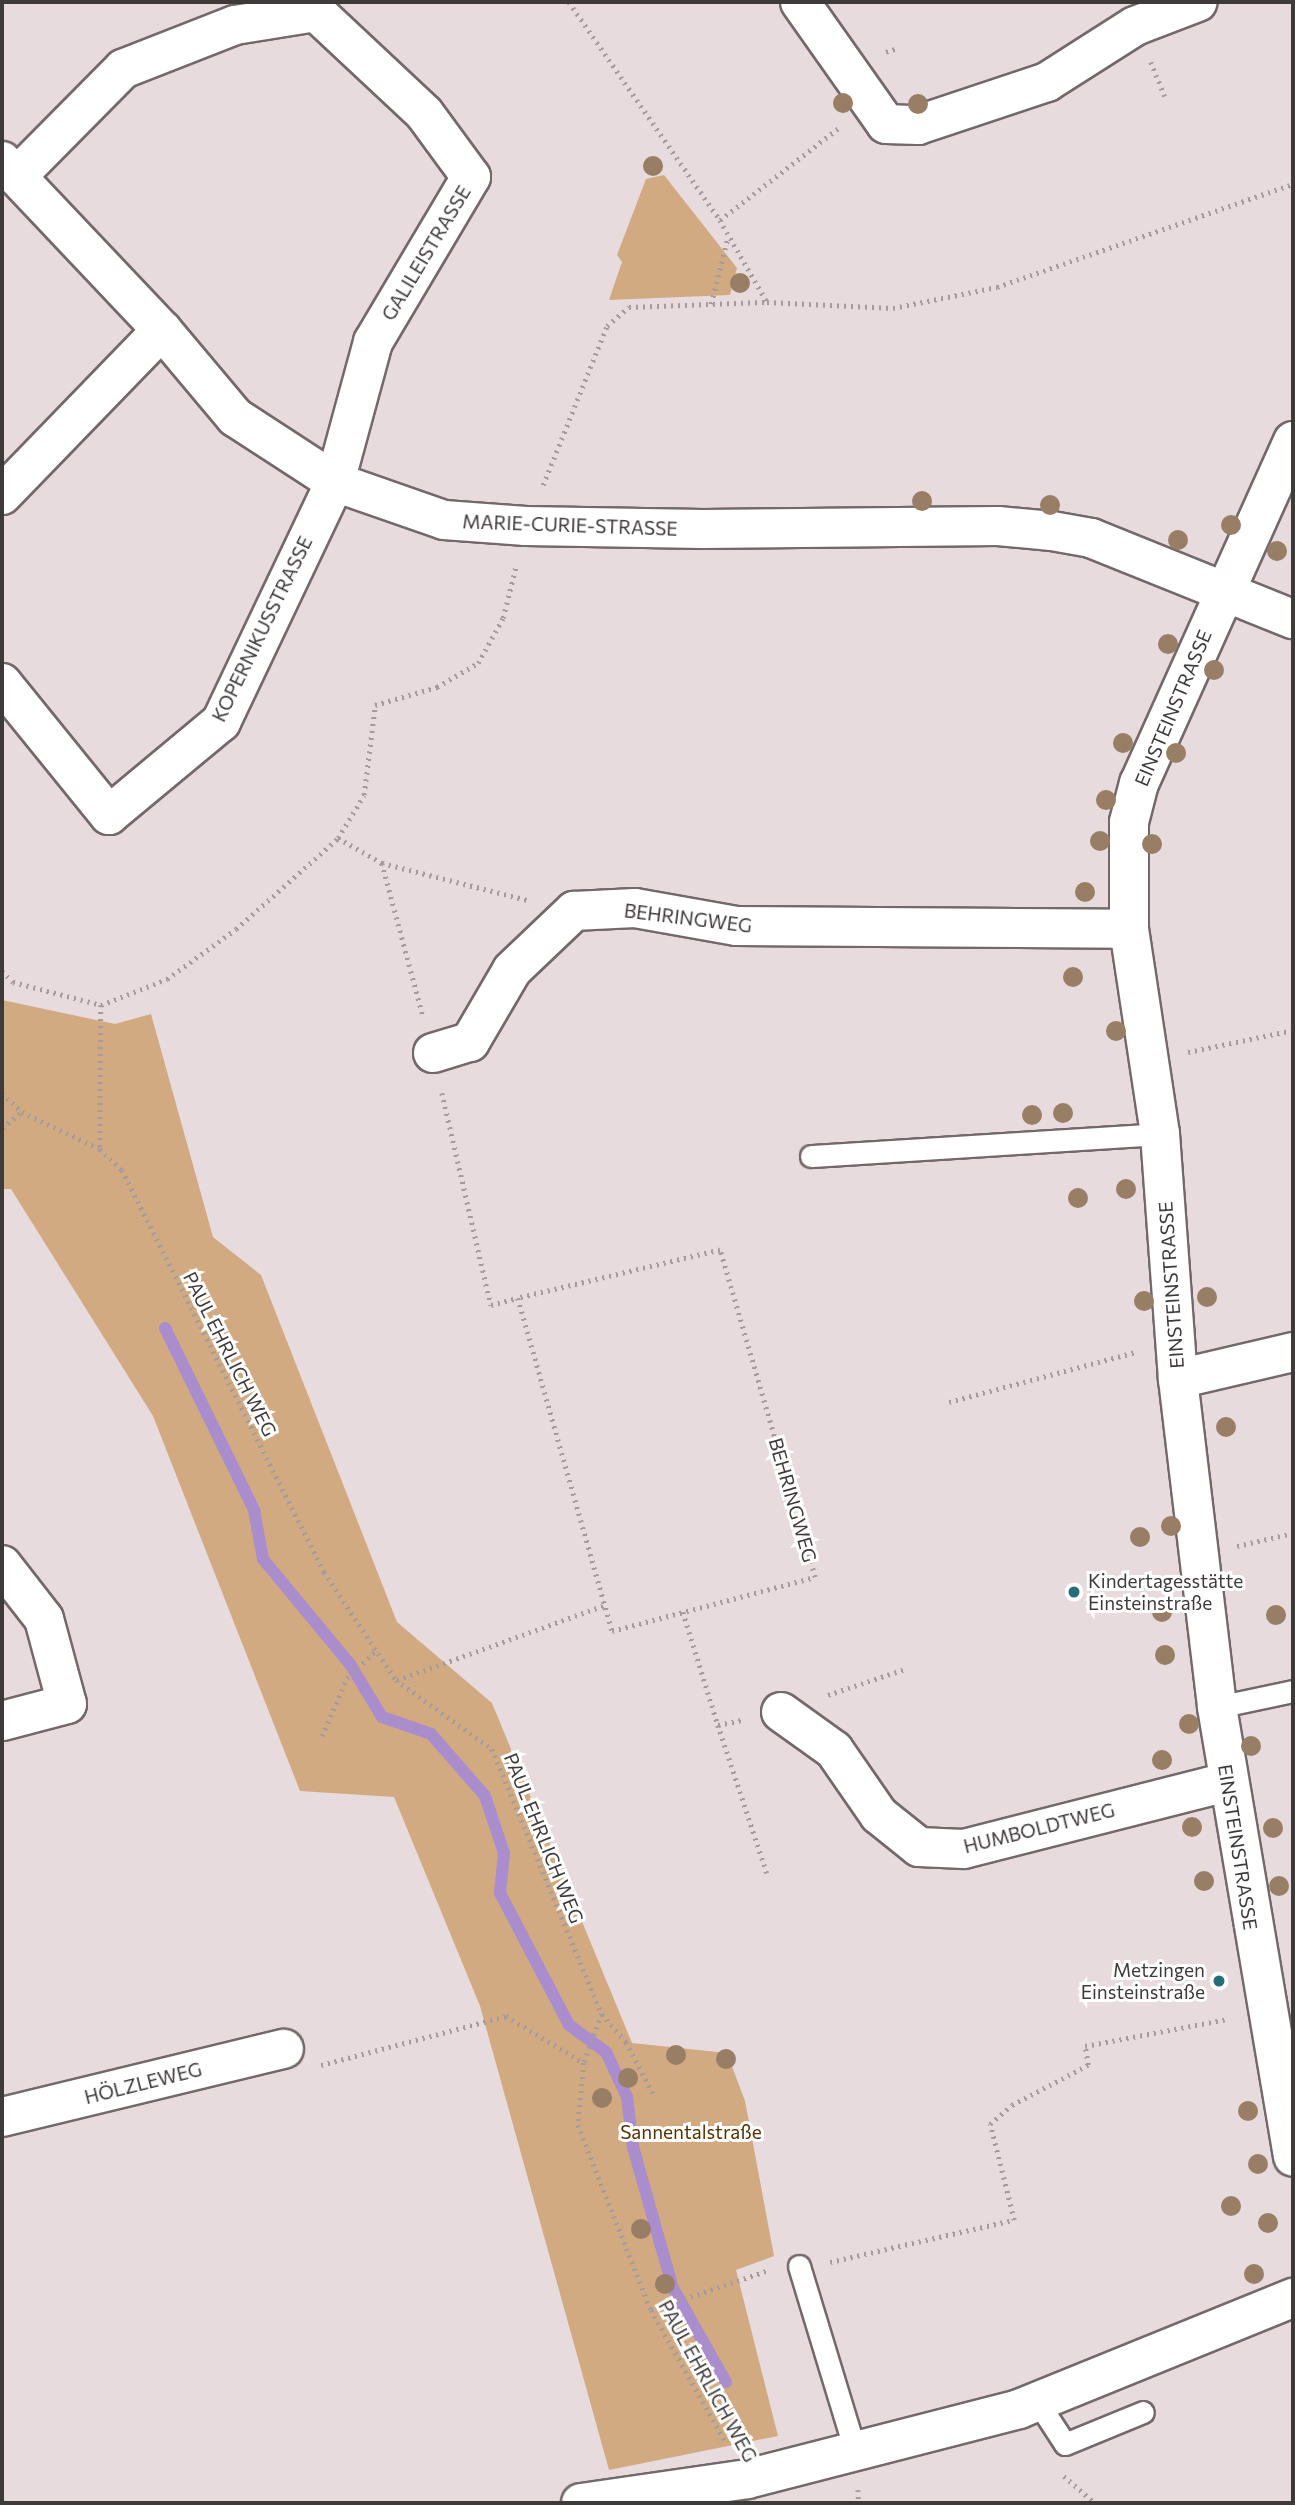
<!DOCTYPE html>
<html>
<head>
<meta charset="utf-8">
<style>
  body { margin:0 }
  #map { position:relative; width:1295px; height:2505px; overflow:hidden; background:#e8dbdd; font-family:Commissioner,sans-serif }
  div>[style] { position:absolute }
  .green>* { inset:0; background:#d1aa82 }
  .stream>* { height:12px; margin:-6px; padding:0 6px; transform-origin:6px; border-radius:6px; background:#a98dcd }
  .path>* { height:4.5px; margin-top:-2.25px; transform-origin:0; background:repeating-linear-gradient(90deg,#a59b9c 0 2px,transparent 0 7px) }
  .roads { filter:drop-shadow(2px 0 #73686a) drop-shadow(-2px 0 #73686a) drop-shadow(0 2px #73686a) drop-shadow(0 -2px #73686a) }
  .service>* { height:21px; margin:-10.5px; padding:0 10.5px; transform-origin:10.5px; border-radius:10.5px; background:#fff }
  .minor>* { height:38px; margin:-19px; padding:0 19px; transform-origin:19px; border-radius:19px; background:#fff }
  .trees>* { width:20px; height:20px; margin:-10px; border-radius:50%; background:#977e65 }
  .dots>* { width:19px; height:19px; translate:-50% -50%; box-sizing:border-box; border:4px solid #fff; border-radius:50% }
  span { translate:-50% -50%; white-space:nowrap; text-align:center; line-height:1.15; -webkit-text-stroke:6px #fff; paint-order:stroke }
  .street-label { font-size:19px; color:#3f3a3a }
  .poi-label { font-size:19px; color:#3f3a3a }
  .left { translate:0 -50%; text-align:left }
  .right { translate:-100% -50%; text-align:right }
  .park-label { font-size:19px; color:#543102 }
  .frame { position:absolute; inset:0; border:4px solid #3f3a3a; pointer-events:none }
</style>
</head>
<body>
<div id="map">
  <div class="green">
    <i style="clip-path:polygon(664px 175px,737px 268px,730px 295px,609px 300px,622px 262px,617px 255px,646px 179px)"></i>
    <i style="clip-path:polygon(2px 1000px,115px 1024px,151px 1014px,213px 1237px,261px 1275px,397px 1622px,492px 1703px,632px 2043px,727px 2053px,745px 2101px,774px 2256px,736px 2270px,778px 2436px,609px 2470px,480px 2006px,394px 1797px,300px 1791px,153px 1416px,11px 1189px,2px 1189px)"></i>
  </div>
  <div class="stream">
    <i style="left:165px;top:1328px;width:203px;rotate:63.9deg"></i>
    <i style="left:254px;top:1510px;width:50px;rotate:79.6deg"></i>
    <i style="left:263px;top:1559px;width:136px;rotate:50.4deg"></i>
    <i style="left:350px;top:1664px;width:62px;rotate:58.9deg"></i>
    <i style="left:382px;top:1717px;width:52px;rotate:19.1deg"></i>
    <i style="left:431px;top:1734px;width:82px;rotate:48.9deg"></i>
    <i style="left:485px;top:1796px;width:60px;rotate:71.6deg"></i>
    <i style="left:504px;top:1853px;width:40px;rotate:95.7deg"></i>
    <i style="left:500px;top:1893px;width:149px;rotate:62.4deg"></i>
    <i style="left:569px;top:2025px;width:46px;rotate:36.1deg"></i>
    <i style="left:606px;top:2052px;width:50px;rotate:65deg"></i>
    <i style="left:627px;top:2097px;width:50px;rotate:83.2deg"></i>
    <i style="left:633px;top:2147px;width:147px;rotate:74.2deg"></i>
    <i style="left:673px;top:2288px;width:108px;rotate:60.6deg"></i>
  </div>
  <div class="path">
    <i style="left:569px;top:2px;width:265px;rotate:55.3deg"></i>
    <i style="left:720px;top:220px;width:152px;rotate:-37.8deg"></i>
    <i style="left:886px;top:52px;width:13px;rotate:-18deg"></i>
    <i style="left:1151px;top:62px;width:37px;rotate:68deg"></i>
    <i style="left:720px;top:220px;width:95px;rotate:60.2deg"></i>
    <i style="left:711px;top:304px;width:69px;rotate:-75.8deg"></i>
    <i style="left:543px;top:485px;width:171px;rotate:-68.1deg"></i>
    <i style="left:607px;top:326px;width:29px;rotate:-41deg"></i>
    <i style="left:629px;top:307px;width:138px;rotate:-2.1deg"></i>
    <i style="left:767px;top:302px;width:126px;rotate:2.7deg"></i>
    <i style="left:893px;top:308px;width:106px;rotate:-11.4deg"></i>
    <i style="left:997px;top:287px;width:313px;rotate:-19.2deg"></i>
    <i style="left:338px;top:838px;width:51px;rotate:29.6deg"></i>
    <i style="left:382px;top:863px;width:158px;rotate:75deg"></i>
    <i style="left:382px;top:863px;width:150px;rotate:14.3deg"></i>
    <i style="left:2px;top:971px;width:16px;rotate:45deg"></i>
    <i style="left:13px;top:982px;width:91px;rotate:14.6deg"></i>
    <i style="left:101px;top:1005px;width:144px;rotate:90.4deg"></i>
    <i style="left:101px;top:1005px;width:71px;rotate:-21.5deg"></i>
    <i style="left:167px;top:979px;width:85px;rotate:-35.9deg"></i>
    <i style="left:236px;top:929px;width:137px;rotate:-41.7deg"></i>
    <i style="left:338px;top:838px;width:50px;rotate:-58.8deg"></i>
    <i style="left:364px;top:795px;width:91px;rotate:-83deg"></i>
    <i style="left:375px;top:705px;width:65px;rotate:-16.2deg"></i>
    <i style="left:437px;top:687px;width:48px;rotate:-30.3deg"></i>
    <i style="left:478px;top:663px;width:51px;rotate:-60.9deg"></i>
    <i style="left:503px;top:618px;width:54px;rotate:-76deg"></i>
    <i style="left:1188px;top:1052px;width:107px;rotate:-11.8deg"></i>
    <i style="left:2px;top:1093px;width:28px;rotate:44deg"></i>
    <i style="left:22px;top:1112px;width:86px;rotate:25.4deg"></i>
    <i style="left:100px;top:1149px;width:30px;rotate:44deg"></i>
    <i style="left:122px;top:1170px;width:450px;rotate:63.3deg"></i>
    <i style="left:324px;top:1572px;width:130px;rotate:56.3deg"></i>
    <i style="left:396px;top:1680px;width:118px;rotate:35.7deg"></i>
    <i style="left:492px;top:1749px;width:287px;rotate:67.5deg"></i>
    <i style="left:602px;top:2014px;width:52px;rotate:110.2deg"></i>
    <i style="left:584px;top:2063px;width:62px;rotate:95.5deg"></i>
    <i style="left:578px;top:2125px;width:199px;rotate:68.5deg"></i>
    <i style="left:651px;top:2310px;width:150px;rotate:60.5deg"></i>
    <i style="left:442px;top:1093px;width:218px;rotate:77deg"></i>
    <i style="left:491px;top:1305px;width:28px;rotate:-15deg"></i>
    <i style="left:518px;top:1298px;width:346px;rotate:74.2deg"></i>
    <i style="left:612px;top:1631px;width:210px;rotate:-14.9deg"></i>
    <i style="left:815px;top:1577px;width:341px;rotate:-106.2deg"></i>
    <i style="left:720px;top:1250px;width:208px;rotate:166.6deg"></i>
    <i style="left:2px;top:1128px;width:26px;rotate:-39deg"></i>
    <i style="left:949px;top:1402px;width:194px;rotate:-15deg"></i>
    <i style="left:1237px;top:1546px;width:57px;rotate:-13.1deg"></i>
    <i style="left:683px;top:1612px;width:118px;rotate:72.8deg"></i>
    <i style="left:718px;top:1725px;width:25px;rotate:-12deg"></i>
    <i style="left:397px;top:1680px;width:221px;rotate:-19.8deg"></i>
    <i style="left:828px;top:1695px;width:81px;rotate:-18.7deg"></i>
    <i style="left:718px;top:1725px;width:156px;rotate:71.7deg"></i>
    <i style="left:322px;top:1736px;width:63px;rotate:-66.7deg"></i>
    <i style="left:347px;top:1678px;width:40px;rotate:-43deg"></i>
    <i style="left:602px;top:2014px;width:37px;rotate:49deg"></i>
    <i style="left:626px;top:2042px;width:60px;rotate:62.2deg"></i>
    <i style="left:321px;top:2065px;width:191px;rotate:-14.8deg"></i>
    <i style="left:506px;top:2016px;width:91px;rotate:31.1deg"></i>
    <i style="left:830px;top:2262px;width:189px;rotate:-12.9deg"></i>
    <i style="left:1014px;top:2220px;width:99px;rotate:-104deg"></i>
    <i style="left:990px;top:2124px;width:29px;rotate:-41deg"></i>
    <i style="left:1012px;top:2105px;width:86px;rotate:-27.8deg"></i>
    <i style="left:1088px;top:2065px;width:19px;rotate:-99deg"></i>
    <i style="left:1085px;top:2046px;width:146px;rotate:-10.7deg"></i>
    <i style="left:651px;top:2310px;width:125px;rotate:-18.7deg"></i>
    <i style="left:1064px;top:2476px;width:41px;rotate:41.1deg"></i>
    <i style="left:858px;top:2490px;width:13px;rotate:86deg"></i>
  </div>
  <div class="roads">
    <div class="service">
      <i style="left:811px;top:1156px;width:350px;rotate:-3.6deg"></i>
      <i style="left:1217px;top:1707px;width:78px;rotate:-11.9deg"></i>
      <i style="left:799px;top:2266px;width:196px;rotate:73.1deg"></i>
      <i style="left:1037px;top:2401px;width:51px;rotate:56.9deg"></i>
      <i style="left:1065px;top:2444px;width:84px;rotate:-22.3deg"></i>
    </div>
    <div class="minor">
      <i style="left:800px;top:2px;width:149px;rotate:54.8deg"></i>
      <i style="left:886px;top:124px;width:32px;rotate:2deg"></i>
      <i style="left:918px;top:125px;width:136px;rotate:-18.4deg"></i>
      <i style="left:1047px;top:82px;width:104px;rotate:-32.5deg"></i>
      <i style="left:1135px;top:26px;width:67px;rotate:-20.9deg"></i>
      <i style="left:2px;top:161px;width:233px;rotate:46.6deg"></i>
      <i style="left:162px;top:330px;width:114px;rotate:50deg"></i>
      <i style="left:235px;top:417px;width:119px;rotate:33deg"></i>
      <i style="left:335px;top:482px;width:115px;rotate:19.2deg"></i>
      <i style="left:444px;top:520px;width:82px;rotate:4.2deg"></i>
      <i style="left:526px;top:526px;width:177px;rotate:1deg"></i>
      <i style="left:703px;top:529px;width:295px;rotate:-0.6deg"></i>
      <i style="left:998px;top:526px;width:54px;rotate:5.3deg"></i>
      <i style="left:1052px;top:531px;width:40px;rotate:10deg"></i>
      <i style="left:1091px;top:538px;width:218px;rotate:21.9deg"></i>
      <i style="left:1293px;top:441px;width:375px;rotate:114.2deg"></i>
      <i style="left:1139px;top:783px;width:40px;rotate:104.4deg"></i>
      <i style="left:1129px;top:822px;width:107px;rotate:90deg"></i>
      <i style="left:1129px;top:929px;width:207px;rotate:81.4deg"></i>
      <i style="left:1160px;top:1134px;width:246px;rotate:85.8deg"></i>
      <i style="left:1178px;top:1379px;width:330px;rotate:83.2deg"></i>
      <i style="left:1217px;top:1707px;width:456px;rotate:80.4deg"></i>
      <i style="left:2px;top:495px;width:230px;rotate:-45.9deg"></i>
      <i style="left:2px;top:683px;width:170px;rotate:51deg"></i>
      <i style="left:109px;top:815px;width:146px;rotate:-39.7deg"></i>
      <i style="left:221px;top:722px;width:266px;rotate:-64.6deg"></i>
      <i style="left:335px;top:482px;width:145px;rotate:-74.8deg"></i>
      <i style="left:373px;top:342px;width:192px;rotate:-59.3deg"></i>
      <i style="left:471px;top:177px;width:79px;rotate:-126.3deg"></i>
      <i style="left:424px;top:113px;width:148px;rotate:-136.9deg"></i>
      <i style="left:316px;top:12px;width:82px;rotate:170.9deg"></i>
      <i style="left:235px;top:25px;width:120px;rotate:158.6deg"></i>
      <i style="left:123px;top:69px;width:151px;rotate:134.7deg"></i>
      <i style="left:433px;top:1053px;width:39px;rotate:-17deg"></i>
      <i style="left:470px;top:1042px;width:83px;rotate:-59.7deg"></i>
      <i style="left:512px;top:970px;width:86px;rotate:-43.6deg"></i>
      <i style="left:574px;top:911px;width:61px;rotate:-2.8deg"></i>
      <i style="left:635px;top:908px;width:103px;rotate:10.1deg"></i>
      <i style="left:736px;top:926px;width:393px;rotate:0.4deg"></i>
      <i style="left:1178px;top:1379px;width:118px;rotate:-13.2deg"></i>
      <i style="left:2px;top:1565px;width:68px;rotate:52.1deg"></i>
      <i style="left:44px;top:1619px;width:88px;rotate:74.9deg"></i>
      <i style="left:67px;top:1704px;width:67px;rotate:165.3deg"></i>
      <i style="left:781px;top:1712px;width:65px;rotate:35.6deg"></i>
      <i style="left:834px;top:1750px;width:79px;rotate:55.3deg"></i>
      <i style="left:879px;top:1815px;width:51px;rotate:38.7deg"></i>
      <i style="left:919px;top:1847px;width:45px;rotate:2.5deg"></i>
      <i style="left:964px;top:1849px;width:270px;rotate:-14.3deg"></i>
      <i style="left:2px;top:2117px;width:290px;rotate:-13.6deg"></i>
      <i style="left:581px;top:2503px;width:168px;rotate:-8.2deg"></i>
      <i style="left:747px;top:2479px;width:281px;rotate:-14.4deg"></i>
      <i style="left:1019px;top:2409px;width:296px;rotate:-22.1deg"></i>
    </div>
  </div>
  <div class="trees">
    <i style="left:843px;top:103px"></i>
    <i style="left:918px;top:104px"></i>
    <i style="left:653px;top:166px"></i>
    <i style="left:740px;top:283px"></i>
    <i style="left:922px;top:501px"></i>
    <i style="left:1050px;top:505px"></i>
    <i style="left:1231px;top:525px"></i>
    <i style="left:1178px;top:540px"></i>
    <i style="left:1277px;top:551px"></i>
    <i style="left:1168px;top:644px"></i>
    <i style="left:1214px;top:670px"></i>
    <i style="left:1123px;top:743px"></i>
    <i style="left:1176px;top:753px"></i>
    <i style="left:1106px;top:800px"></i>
    <i style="left:1100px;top:841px"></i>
    <i style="left:1152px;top:844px"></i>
    <i style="left:1085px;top:892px"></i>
    <i style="left:1073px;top:977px"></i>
    <i style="left:1116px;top:1031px"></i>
    <i style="left:1063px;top:1113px"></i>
    <i style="left:1032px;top:1115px"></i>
    <i style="left:1126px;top:1189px"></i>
    <i style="left:1078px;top:1198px"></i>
    <i style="left:1207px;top:1297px"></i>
    <i style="left:1144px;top:1301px"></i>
    <i style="left:1226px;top:1427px"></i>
    <i style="left:1171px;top:1526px"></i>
    <i style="left:1140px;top:1537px"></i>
    <i style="left:1162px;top:1612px"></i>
    <i style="left:1276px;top:1615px"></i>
    <i style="left:1165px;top:1655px"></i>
    <i style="left:1189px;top:1724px"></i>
    <i style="left:1251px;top:1746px"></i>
    <i style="left:1162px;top:1760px"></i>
    <i style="left:1192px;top:1827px"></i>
    <i style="left:1273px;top:1828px"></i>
    <i style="left:1204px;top:1881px"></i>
    <i style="left:1279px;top:1886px"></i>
    <i style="left:676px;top:2055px"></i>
    <i style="left:726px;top:2059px"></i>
    <i style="left:628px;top:2078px"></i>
    <i style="left:602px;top:2098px"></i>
    <i style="left:1248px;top:2111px"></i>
    <i style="left:1258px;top:2164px"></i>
    <i style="left:1231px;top:2206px"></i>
    <i style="left:1268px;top:2223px"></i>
    <i style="left:641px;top:2229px"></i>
    <i style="left:1254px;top:2274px"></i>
    <i style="left:665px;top:2284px"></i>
  </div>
  <div class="dots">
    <i style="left:1074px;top:1592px;background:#266d7a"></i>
    <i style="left:1219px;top:1981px;background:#266d7a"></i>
  </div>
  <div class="street-label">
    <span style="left:426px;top:253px;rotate:-59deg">GALILEISTRASSE</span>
    <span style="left:570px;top:525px;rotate:2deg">MARIE-CURIE-STRASSE</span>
    <span style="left:262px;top:629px;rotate:-64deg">KOPERNIKUSSTRASSE</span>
    <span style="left:1173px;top:708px;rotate:-67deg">EINSTEINSTRASSE</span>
    <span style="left:688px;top:918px;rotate:7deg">BEHRINGWEG</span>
    <span style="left:1171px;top:1285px;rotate:-94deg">EINSTEINSTRASSE</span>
    <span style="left:230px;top:1354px;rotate:63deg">PAUL EHRLICH WEG</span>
    <span style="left:793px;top:1500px;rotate:74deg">BEHRINGWEG</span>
    <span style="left:1039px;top:1828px;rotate:-14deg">HUMBOLDTWEG</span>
    <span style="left:544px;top:1838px;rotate:68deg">PAUL EHRLICH WEG</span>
    <span style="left:1238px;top:1847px;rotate:81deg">EINSTEINSTRASSE</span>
    <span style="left:143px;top:2083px;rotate:-14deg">HÖLZLEWEG</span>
    <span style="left:708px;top:2381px;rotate:61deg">PAUL EHRLICH WEG</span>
  </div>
  <div class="poi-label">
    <span class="left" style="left:1088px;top:1592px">Kindertagesstätte<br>Einsteinstraße</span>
    <span class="right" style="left:1205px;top:1981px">Metzingen<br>Einsteinstraße</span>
  </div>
  <div class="park-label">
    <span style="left:691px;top:2132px">Sannentalstraße</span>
  </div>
  <div class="frame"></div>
</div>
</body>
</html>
